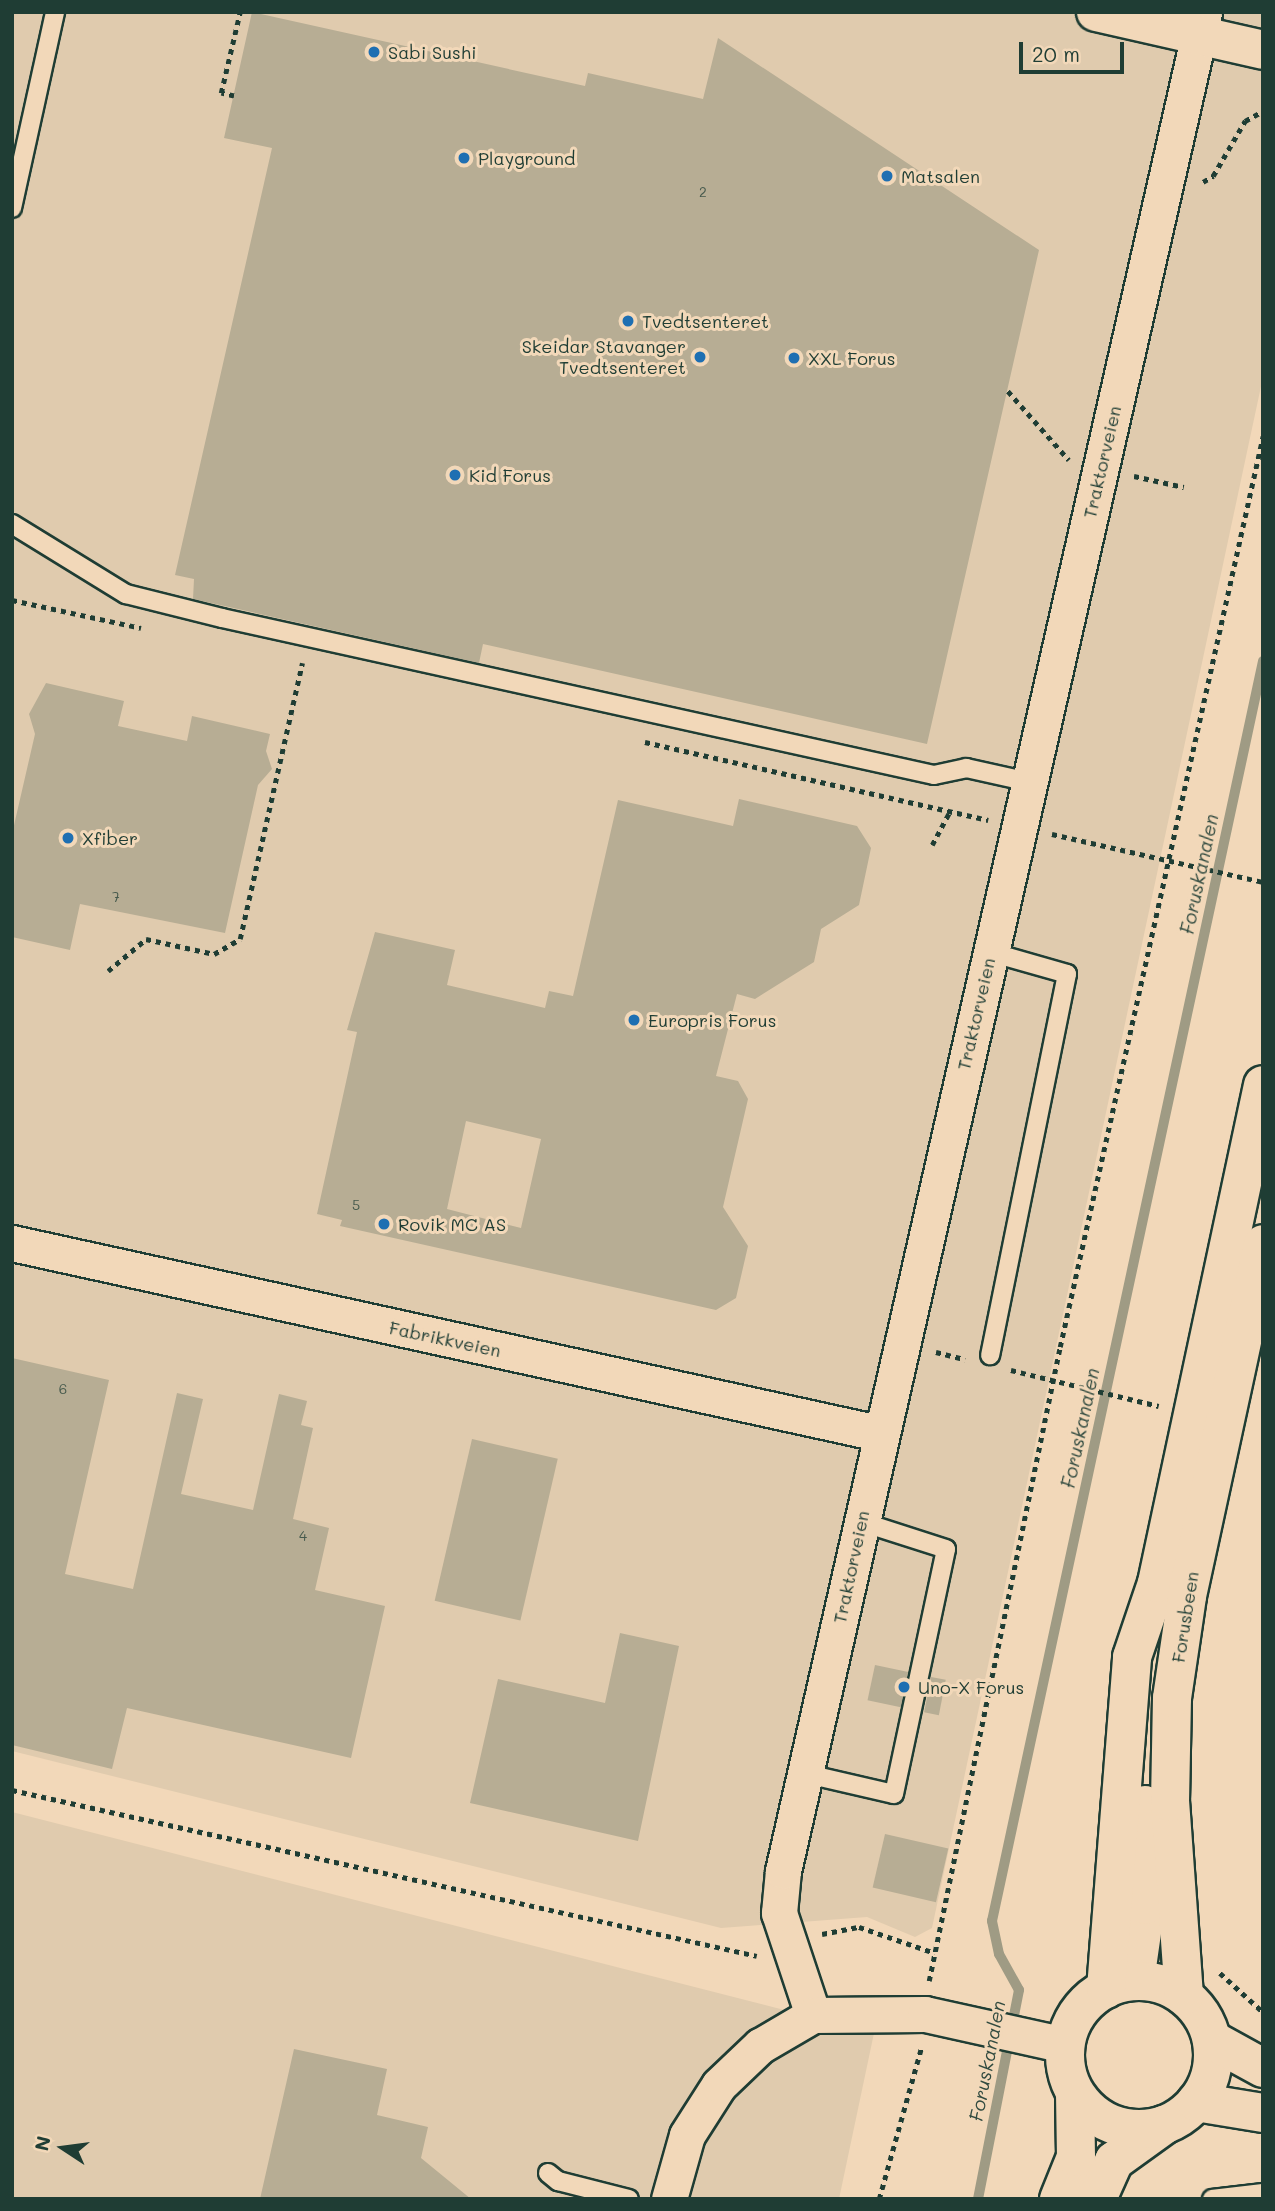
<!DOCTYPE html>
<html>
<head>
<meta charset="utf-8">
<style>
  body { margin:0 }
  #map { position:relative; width:1275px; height:2211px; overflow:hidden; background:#f2d8b9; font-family:Mali,sans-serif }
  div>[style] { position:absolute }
  .built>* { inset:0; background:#e0cbae }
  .stream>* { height:10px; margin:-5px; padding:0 5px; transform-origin:5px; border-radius:5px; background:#9f9b84 }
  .building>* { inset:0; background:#b7ad94; transform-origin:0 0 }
  .path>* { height:4.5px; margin-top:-2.25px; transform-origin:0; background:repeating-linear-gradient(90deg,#1f3d34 0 5px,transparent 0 10px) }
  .roads { filter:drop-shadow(2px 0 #1f3d34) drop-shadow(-2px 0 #1f3d34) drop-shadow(0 2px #1f3d34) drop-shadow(0 -2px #1f3d34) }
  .service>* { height:18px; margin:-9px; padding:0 9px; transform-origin:9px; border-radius:9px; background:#f2d8b9 }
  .minor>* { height:35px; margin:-17.5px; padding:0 17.5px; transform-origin:17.5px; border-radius:17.5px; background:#f2d8b9 }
  .tertiary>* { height:38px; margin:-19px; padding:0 19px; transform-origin:19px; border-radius:19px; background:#f2d8b9 }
  .secondary>* { height:38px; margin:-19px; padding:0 19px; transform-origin:19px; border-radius:19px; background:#f2d8b9 }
  .secondary>.ring { margin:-19px; padding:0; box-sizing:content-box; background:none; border:38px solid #f2d8b9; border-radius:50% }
  .dots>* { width:19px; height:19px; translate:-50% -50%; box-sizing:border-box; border:4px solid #f2d8b9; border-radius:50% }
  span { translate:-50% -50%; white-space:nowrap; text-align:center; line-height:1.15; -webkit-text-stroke:6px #f2d8b9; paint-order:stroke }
  .number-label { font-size:14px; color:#45594c }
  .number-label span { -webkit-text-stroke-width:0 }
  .poi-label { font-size:18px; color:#1f3d34 }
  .left { translate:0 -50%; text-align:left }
  .right { translate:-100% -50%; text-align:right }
  .street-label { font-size:18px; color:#1f3d34 }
  .water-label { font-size:19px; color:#324b40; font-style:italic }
  .frame { position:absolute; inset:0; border:14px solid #1f3d34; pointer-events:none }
  .north { position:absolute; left:28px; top:2113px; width:70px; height:70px; -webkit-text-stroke:5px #f2d8b9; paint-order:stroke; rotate:283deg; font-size:19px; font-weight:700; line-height:28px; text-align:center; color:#1f3d34 }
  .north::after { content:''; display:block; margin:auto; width:24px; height:32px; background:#1f3d34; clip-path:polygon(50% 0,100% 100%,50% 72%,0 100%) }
  .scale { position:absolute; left:1019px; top:42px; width:105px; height:32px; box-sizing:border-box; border:4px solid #1f3d34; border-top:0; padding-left:9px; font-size:21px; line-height:24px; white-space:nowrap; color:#1f3d34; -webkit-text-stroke:5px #f2d8b9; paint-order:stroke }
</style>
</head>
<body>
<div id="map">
  <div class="built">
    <i style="clip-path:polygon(12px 12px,1263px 12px,1263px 377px,932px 1928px,915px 1937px,867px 1917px,721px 1928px,12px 1751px)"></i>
    <i style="clip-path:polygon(12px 1812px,874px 2033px,839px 2199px,12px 2199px)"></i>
  </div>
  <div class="stream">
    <i style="left:978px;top:2199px;width:213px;rotate:-78.9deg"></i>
    <i style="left:1019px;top:1990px;width:41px;rotate:-119.1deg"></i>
    <i style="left:999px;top:1954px;width:34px;rotate:-102deg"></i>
    <i style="left:992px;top:1921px;width:1289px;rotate:-77.86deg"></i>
  </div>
  <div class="building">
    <i style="clip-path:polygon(252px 12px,585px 86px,588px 73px,703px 99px,718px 38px,1039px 250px,927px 744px,483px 644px,479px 663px,193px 599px,194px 579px,175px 575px,272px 148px,224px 138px)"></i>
    <i style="clip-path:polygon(46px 683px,124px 701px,118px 726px,187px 741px,192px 716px,270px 734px,266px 751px,272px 769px,258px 785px,225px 933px,80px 904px,70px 950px,12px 937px,12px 834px,35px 734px,29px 714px)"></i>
    <i style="clip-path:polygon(evenodd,739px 799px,857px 826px,871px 848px,859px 905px,821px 929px,814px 962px,755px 999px,737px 994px,716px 1076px,738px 1081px,748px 1099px,723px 1207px,748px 1246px,736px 1298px,716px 1310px,340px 1226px,342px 1220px,317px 1214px,357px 1032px,347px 1030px,375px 932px,455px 950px,447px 985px,545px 1008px,549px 991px,573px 996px,618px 800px,733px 826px,739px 799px,466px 1121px,541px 1139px,521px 1228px,447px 1209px,466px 1121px)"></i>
    <i style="clip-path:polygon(12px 1358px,109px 1380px,65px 1574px,133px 1589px,177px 1393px,203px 1399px,181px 1494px,253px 1510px,279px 1394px,307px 1401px,301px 1425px,313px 1428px,293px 1519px,329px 1528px,315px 1590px,385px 1606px,351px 1758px,127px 1708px,112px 1769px,12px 1745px)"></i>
    <i style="left:472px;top:1439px;width:88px;height:166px;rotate:13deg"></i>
    <i style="clip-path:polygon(620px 1633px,679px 1646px,638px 1841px,470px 1803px,498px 1679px,605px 1703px)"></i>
    <i style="left:875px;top:1665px;width:34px;height:36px;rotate:12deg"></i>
    <i style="left:931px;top:1677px;width:15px;height:36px;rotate:11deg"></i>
    <i style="left:885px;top:1834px;width:65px;height:55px;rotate:13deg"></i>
    <i style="clip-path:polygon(294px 2049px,387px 2069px,377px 2115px,428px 2127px,421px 2158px,471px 2199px,260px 2199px)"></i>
  </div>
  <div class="path">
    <i style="left:234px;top:96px;width:13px;rotate:-167deg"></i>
    <i style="left:221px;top:93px;width:83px;rotate:-76.8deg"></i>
    <i style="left:1203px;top:182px;width:12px;rotate:-31deg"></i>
    <i style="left:1213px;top:176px;width:64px;rotate:-59.8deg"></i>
    <i style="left:1245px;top:121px;width:21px;rotate:-29deg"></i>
    <i style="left:1008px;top:391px;width:92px;rotate:48.5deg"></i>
    <i style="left:1134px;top:476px;width:51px;rotate:12.4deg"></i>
    <i style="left:12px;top:600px;width:132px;rotate:12.2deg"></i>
    <i style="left:645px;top:742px;width:352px;rotate:12.8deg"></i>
    <i style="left:1052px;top:834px;width:216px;rotate:12.8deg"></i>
    <i style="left:932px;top:845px;width:38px;rotate:-62deg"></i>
    <i style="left:108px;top:971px;width:50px;rotate:-40.1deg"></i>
    <i style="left:146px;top:939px;width:70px;rotate:12.4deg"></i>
    <i style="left:214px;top:954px;width:30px;rotate:-30deg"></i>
    <i style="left:240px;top:939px;width:283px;rotate:-77.3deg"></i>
    <i style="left:936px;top:1352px;width:30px;rotate:14deg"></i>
    <i style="left:1011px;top:1370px;width:152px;rotate:13.7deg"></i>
    <i style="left:12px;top:1790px;width:763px;rotate:12.56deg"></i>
    <i style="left:822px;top:1934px;width:38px;rotate:-11deg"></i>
    <i style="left:859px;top:1927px;width:80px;rotate:18.9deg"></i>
    <i style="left:1220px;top:1973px;width:58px;rotate:42.2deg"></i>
    <i style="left:929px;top:1981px;width:647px;rotate:-78.33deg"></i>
    <i style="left:1060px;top:1347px;width:933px;rotate:-77.44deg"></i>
    <i style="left:879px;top:2199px;width:156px;rotate:-74.4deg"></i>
  </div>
  <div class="roads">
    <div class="service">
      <i style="left:12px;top:208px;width:201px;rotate:-77.6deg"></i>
      <i style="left:12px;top:524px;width:134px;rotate:31.6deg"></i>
      <i style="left:126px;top:594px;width:99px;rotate:14deg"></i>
      <i style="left:222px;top:618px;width:729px;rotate:12.44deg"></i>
      <i style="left:934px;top:775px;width:33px;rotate:-12deg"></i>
      <i style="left:966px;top:768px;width:65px;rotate:12.5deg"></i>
      <i style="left:990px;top:952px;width:80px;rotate:15.9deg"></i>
      <i style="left:1067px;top:974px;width:389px;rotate:101.4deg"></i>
      <i style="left:803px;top:1773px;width:93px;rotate:13deg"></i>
      <i style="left:894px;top:1794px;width:250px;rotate:-78deg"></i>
      <i style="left:946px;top:1549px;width:88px;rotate:-162.2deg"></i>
      <i style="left:548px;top:2173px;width:13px;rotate:39deg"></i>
      <i style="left:558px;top:2181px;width:73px;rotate:14.2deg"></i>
      <i style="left:1212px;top:2199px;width:51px;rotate:-6.7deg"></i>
    </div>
    <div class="minor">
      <i style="left:12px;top:1243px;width:887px;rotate:12.37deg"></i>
      <i style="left:813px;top:2015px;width:108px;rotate:-108.4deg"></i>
      <i style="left:779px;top:1913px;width:42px;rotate:-84.6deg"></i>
      <i style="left:783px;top:1871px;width:1906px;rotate:-77.24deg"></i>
      <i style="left:669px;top:2199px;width:66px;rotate:-74.3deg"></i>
      <i style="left:687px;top:2135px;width:59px;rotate:-57.4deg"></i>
      <i style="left:719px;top:2085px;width:57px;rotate:-43.6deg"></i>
      <i style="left:760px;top:2046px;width:61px;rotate:-30.3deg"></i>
      <i style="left:813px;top:2015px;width:112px;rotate:-0.5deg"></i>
      <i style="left:925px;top:2014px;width:143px;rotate:12.5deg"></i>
    </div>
    <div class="tertiary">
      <i style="left:1059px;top:2199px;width:45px;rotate:-68deg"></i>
      <i style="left:1076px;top:2157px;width:63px;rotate:-90.9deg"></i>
      <i style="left:1097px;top:2199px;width:42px;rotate:-65.9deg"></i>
      <i style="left:1114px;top:2161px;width:62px;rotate:-35.8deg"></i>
    </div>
    <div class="secondary">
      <i style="left:1096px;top:12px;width:171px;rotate:12.8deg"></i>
      <i style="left:1135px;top:1981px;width:77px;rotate:-81.8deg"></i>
      <i style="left:1146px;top:1905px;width:100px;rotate:-90.6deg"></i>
      <i class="ring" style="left:1065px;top:1981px;width:110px;height:110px"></i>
      <i style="left:1106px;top:1989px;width:333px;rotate:-85.5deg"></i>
      <i style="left:1132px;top:1657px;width:78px;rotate:-71.3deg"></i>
      <i style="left:1157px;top:1583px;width:509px;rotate:-77.98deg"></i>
      <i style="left:1184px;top:1996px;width:195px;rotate:-94.1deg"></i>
      <i style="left:1170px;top:1802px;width:104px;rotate:-88.9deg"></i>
      <i style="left:1172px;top:1698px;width:103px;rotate:-81.6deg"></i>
      <i style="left:1187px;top:1596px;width:360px;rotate:-77.8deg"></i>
      <i style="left:1212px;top:2040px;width:58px;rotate:28.8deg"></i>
      <i style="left:1196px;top:2102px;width:68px;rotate:9.3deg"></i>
    </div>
  </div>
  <div class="dots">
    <i style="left:374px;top:52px;background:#1f6fb2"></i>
    <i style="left:464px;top:158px;background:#1f6fb2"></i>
    <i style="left:887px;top:176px;background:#1f6fb2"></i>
    <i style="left:628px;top:321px;background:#1f6fb2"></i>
    <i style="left:700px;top:357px;background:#1f6fb2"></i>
    <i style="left:794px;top:358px;background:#1f6fb2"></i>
    <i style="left:455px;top:475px;background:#1f6fb2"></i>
    <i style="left:68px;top:838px;background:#1f6fb2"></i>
    <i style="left:634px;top:1020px;background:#1f6fb2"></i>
    <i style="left:384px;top:1224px;background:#1f6fb2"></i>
    <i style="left:904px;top:1687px;background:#1f6fb2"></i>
  </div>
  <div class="number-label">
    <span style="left:703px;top:192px">2</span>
    <span style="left:116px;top:897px">7</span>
    <span style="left:356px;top:1205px">5</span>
    <span style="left:63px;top:1389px">6</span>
    <span style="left:303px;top:1536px">4</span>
  </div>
  <div class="poi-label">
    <span class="left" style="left:388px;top:52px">Sabi Sushi</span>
    <span class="left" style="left:478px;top:158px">Playground</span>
    <span class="left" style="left:901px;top:176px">Matsalen</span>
    <span class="left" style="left:642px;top:321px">Tvedtsenteret</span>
    <span class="right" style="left:686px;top:357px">Skeidar Stavanger<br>Tvedtsenteret</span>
    <span class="left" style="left:808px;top:358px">XXL Forus</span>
    <span class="left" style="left:469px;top:475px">Kid Forus</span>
    <span class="left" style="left:82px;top:838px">Xfiber</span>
    <span class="left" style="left:648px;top:1020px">Europris Forus</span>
    <span class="left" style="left:398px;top:1224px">Rovik MC AS</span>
    <span class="left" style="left:918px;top:1687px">Uno-X Forus</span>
  </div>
  <div class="street-label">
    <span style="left:1102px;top:462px;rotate:-77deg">Traktorveien</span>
    <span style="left:976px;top:1014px;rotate:-77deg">Traktorveien</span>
    <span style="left:445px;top:1339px;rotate:12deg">Fabrikkveien</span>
    <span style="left:851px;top:1567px;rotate:-78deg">Traktorveien</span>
    <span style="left:1185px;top:1617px;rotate:-81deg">Forusbeen</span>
  </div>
  <div class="water-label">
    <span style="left:1199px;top:874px;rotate:-78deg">Foruskanalen</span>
    <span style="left:1080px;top:1428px;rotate:-78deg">Foruskanalen</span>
    <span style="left:987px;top:2061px;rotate:-79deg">Foruskanalen</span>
  </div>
  <div class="frame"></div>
  <div class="north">N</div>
  <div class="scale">20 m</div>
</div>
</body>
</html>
